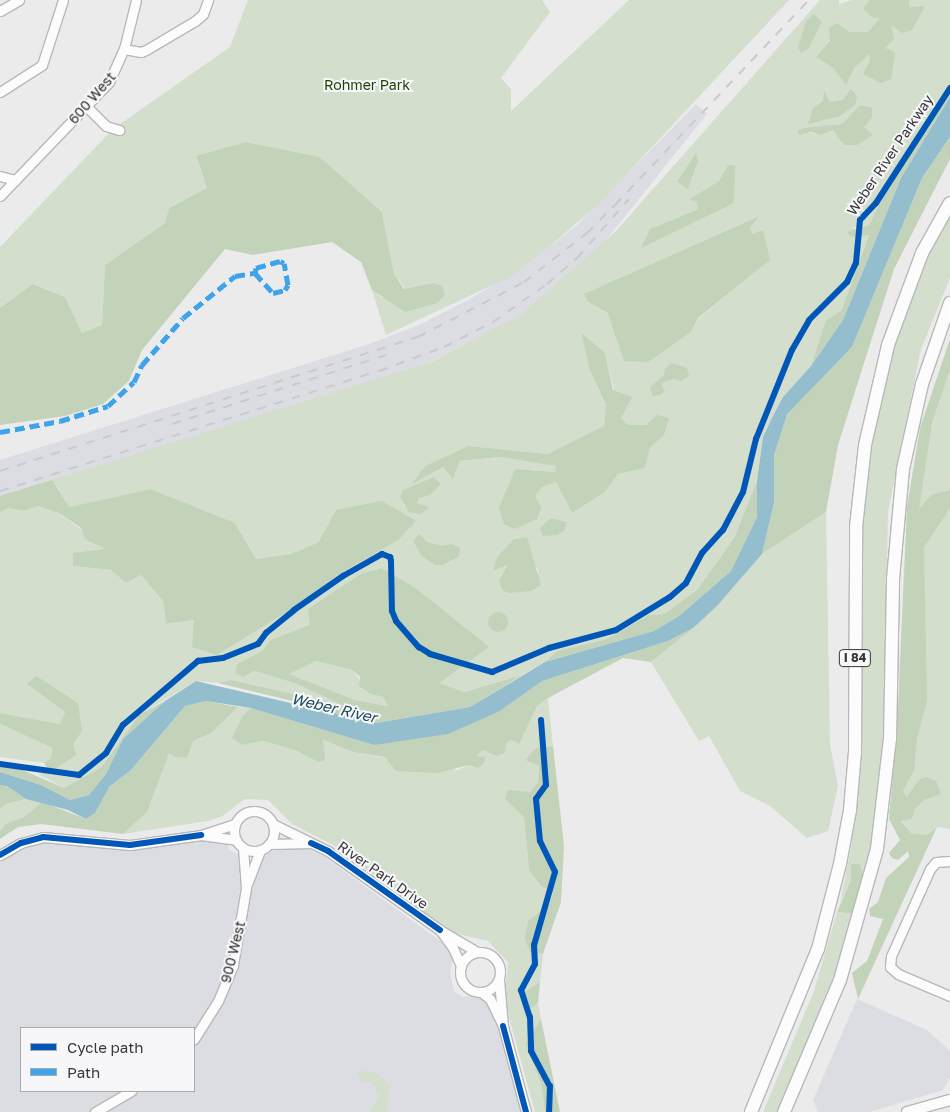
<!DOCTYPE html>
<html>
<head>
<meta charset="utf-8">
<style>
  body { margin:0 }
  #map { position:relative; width:950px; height:1112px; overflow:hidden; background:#ebebeb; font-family:"Golos Text",sans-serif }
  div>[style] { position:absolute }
  .built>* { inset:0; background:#dcdde2 }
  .green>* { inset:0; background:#d3decd }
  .forest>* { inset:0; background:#c2d3ba }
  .round { border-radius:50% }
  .water>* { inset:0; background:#94bdce }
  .roads { filter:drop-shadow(1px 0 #b8b8b8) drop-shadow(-1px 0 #b8b8b8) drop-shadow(0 1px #b8b8b8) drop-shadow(0 -1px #b8b8b8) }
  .minor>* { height:9px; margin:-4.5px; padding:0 4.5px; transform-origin:4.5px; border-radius:4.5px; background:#fcfcfc }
  .minor>.ring { margin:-4.5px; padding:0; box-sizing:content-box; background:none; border:9px solid #fcfcfc; border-radius:50% }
  .major>* { height:10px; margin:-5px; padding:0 5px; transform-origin:5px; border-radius:5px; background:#fcfcfc }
  .highway>* { height:12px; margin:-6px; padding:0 6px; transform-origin:6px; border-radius:6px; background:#fcfcfc }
  .rail>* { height:2px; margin-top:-1px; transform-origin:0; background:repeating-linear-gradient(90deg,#cacacb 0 9px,transparent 0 18px) }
  .quiet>* { height:5px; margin-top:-2.5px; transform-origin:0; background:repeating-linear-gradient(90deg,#3fa3ec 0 10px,transparent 0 15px) }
  .cycleway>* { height:6px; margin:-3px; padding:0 3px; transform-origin:3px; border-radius:3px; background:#0057b8 }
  span { translate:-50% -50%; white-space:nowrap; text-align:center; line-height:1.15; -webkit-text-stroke:4px #f7f7f9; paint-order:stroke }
  .shield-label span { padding:1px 4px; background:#f7f7f9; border:1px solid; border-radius:4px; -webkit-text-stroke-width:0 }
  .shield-label { font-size:12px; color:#373738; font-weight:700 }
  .park-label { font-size:14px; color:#1d4200 }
  .street-label { font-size:14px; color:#373738 }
  .water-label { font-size:15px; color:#1b4b5d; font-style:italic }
  .legend { position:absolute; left:20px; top:1027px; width:175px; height:65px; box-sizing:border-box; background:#f7f7f9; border:1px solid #aaaaac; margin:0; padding:6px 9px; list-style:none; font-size:15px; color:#373738 }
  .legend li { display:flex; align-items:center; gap:10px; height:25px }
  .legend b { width:25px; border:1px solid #aaaaac }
</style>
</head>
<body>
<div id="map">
  <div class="built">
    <i style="clip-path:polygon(696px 104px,707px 114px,599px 249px,523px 314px,428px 363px,0 500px,0 460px,369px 344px,419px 325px,470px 299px,525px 265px,576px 226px)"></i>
    <i style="clip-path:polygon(evenodd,222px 832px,230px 850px,249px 860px,263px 857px,286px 843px,299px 844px,323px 856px,446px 945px,453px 959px,450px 972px,454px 991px,463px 997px,487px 994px,497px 1016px,522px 1112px,387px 1112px,391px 1086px,370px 1082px,380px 1095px,369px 1112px,0 1112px,0 857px,21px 846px,40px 842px,129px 848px,222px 832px,21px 1028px,194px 1028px,194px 1091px,21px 1091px,21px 1028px)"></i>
    <i style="clip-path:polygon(857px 999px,927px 1030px,950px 1051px,950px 1078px,943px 1090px,869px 1112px,818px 1112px,813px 1100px)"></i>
  </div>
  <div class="green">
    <i style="clip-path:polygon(248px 0,542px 0,550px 12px,501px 78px,511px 89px,511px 111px,629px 0,789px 0,599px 204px,545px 250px,510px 277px,386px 335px,372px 290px,382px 298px,442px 286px,432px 283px,405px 289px,394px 274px,382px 212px,320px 157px,246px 142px,196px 157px,207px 188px,169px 208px,165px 223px,105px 265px,102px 325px,82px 333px,65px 297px,34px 284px,0 308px,0 247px,113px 129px,230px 47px)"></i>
    <i style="clip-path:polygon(evenodd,820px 0,839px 0,839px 4px,852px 0,870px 0,863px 8px,881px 18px,868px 33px,850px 32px,837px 23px,830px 39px,816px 57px,833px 68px,846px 84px,853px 68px,869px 53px,870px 60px,884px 48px,891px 25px,925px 7px,910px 7px,909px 0,950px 0,950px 88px,928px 125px,919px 131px,887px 186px,870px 224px,852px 228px,869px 234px,841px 311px,826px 320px,811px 366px,783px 397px,773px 416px,763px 437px,757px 481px,734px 538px,697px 590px,664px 614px,649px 615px,607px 639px,557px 651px,545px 662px,522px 675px,463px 692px,438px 683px,488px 647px,417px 589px,382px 568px,372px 571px,311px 648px,270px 641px,262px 651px,237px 664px,235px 673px,243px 677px,255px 671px,294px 683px,345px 706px,233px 680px,218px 683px,196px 681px,139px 715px,103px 767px,64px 788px,38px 774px,50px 772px,73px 744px,78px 702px,27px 684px,65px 712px,60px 724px,0 713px,0 512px,8px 508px,25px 511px,38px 506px,59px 513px,107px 549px,73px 566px,111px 570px,126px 583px,141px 575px,163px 601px,166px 624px,195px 620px,217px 655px,297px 606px,336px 576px,397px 541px,319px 542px,291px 554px,256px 559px,235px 523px,151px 489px,69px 507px,52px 480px,431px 362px,522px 314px,616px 231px,820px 0,860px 105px,864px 127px,833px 130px,821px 135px,798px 130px,842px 124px,860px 105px,820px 0,728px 165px,734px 203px,650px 229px,698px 209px,696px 201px,688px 200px,719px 181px,728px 165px,820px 0,750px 228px,753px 234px,763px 231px,769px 260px,698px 319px,691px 332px,624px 360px,607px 312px,750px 228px,820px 0,581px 332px,605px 353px,621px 418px,628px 425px,646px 425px,664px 435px,650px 448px,645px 468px,618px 474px,605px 492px,572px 513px,556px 482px,542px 487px,535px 496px,515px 469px,555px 472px,557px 466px,500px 457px,460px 461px,453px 479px,443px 467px,413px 483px,469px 446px,548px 454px,604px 426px,606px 406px,590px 371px,581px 332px,820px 0,434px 477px,441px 484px,419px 498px,417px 503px,429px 507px,403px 505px,420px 484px,434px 477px,820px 0,527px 537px,532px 559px,539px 572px,499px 581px,507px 564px,494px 571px,497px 557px,514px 539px,527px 537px)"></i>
    <i style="clip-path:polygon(950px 218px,950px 278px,921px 349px,888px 512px,884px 741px,879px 798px,864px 881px,851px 880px,840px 903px,851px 848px,858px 781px,860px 530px,870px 445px,895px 344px,928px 257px)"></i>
    <i style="clip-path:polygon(950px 370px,950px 829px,937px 827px,927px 835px,911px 833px,901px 820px,918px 510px,932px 423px)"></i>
    <i style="clip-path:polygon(826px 512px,830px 744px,838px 786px,828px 831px,807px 838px,770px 806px,740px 791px,709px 736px,699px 741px,651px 662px,717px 606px,762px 554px)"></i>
    <i style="clip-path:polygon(316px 661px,352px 670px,371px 694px,383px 697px,389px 706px,355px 700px,288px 674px)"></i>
    <i style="clip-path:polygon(548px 698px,553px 746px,536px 748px,525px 760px,539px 766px,538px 782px,530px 792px,524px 817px,529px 870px,541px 886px,553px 893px,549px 904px,528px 921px,530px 952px,543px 954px,540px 982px,524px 992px,525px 1013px,538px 1003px,541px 1019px,525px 1044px,541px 1083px,545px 1112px,535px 1112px,507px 1010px,505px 993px,508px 962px,488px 941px,453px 933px,333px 845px,292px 824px,268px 800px,245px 799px,221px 817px,208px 821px,123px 834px,147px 812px,169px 752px,211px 733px,238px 707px,251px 708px,243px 715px,242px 745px,264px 741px,297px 751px,318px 762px,322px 740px,353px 752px,458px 770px,485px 757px,475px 757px,484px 749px,512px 739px,519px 743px,537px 706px)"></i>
    <i style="clip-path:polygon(0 724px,54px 748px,51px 758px,44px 763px,0 757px)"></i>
    <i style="clip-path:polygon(26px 799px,42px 802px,24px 817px,5px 824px,0 831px,0 809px,6px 804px)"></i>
    <i style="clip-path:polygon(837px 912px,855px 914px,844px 950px,778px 1112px,763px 1112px,814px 991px)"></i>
    <i style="clip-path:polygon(361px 1071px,375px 1072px,391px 1086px,387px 1112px,369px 1112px,380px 1095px,370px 1082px,362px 1081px,357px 1073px)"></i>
  </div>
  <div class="forest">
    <i style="clip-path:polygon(870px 0,909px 0,910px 7px,925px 6px,912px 30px,902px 33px,891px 25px,894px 39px,885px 48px,895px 52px,891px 79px,881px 83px,863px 74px,870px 61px,869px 54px,854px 68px,846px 85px,833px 68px,816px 57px,830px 40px,829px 28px,837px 23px,850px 32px,868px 32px,880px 18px,873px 18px,863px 8px)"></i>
    <i style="clip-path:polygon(814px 14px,822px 22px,809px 48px,801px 53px,798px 47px,806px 21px)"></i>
    <i style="clip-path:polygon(950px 88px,950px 97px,901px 178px,843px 320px,811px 366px,826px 320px,841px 311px,869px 235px,851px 237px,847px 232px,870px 224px,887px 186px,920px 131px,928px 125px)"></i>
    <i style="clip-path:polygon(851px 89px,857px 96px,855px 105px,840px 116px,808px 124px,813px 108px,823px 101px,824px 91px,830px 102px,843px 100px)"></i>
    <i style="clip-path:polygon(860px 105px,872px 108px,872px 118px,864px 127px,873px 135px,857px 145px,844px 145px,833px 130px,821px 135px,811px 132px,798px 135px,798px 130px,804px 128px,842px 124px)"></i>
    <i style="clip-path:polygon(950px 137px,950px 159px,894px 269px,838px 445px,826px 512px,762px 554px,774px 503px,774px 455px,787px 413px,852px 347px,922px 178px)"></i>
    <i style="clip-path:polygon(246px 142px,320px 157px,382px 212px,394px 274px,404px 289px,433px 283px,442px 286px,445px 295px,437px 303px,405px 312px,372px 290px,361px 262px,332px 242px,253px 255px,225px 249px,142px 350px,129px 381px,103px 404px,65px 416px,0 425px,0 308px,33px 284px,65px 297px,82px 333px,102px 325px,105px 265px,165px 223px,169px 208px,207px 188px,196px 156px)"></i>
    <i style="clip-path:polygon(696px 153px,698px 161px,688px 189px,677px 182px)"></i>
    <i style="clip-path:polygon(728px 165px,735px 166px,734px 203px,641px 248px,650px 229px,698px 209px,696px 201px,688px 200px,719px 181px)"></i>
    <i style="clip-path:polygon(758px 217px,750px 228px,753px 234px,763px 230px,770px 260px,698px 318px,691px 332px,648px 362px,624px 361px,607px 312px,588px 302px,584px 294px)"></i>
    <i style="clip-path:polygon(581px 332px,605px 353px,613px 390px,632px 397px,621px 418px,628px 425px,646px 425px,657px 415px,669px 418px,664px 435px,650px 448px,645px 468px,618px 474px,605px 492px,572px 513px,556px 482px,542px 487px,535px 496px,541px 507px,537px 519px,515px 529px,504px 524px,499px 508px,515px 469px,555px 472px,556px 466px,500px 457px,460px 461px,453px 479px,443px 467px,412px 484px,425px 466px,469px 446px,548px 454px,604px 426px,606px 405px,590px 371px)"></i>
    <i style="clip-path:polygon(950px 339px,950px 370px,932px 423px,919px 509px,931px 495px,950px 490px,950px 508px,924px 547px,927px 700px,917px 739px,914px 770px,903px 791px,907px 797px,919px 780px,926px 777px,936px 781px,941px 794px,924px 800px,914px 810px,912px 819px,901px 821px,911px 833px,927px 835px,937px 827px,858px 999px,852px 973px,867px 961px,883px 919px,870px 916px,869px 909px,878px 902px,886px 878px,909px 857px,908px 851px,898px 860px,892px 858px,889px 853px,900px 840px,889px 819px,897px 729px,907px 507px,920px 428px)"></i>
    <i style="clip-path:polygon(671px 363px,687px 368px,689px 376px,681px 381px,674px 379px,661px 383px,665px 391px,660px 395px,653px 396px,650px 387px,664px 375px,665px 369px)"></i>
    <i style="clip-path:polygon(434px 477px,441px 484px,430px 495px,419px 498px,417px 503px,429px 507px,421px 514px,409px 512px,400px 496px,403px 490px)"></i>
    <i style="clip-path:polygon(52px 480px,69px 507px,151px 489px,235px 523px,256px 559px,291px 554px,319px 542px,336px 510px,382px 501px,416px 521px,397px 541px,336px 576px,297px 606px,217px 655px,192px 647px,194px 620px,166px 624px,163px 601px,141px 575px,126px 583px,111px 570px,73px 566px,73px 553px,106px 549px,85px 539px,81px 528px,59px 513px,38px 506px,25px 511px,8px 508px,0 512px,0 496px)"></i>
    <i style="clip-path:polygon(757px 481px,757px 517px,731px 571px,679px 616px,654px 631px,545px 662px,557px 651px,607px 639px,649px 615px,664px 614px,697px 590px,734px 538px)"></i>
    <i style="clip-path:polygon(551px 518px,566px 522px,565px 530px,557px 535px,543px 536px,540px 528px)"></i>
    <i style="clip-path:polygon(419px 534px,427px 542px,441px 546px,452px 544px,460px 548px,459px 556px,443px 565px,435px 565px,422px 556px,413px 541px)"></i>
    <i style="clip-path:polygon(527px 537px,541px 585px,531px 591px,509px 593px,502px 590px,499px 581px,507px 565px,493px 571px,497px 557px,514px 539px)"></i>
    <i style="clip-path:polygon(evenodd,382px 568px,417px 589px,489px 647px,439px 683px,464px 692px,522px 675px,470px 707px,376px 723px,338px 716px,309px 705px,218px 683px,232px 680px,342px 705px,294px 683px,255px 671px,243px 677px,235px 673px,237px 664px,262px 651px,271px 640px,310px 625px,308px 609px,361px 574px,382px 568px,316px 661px,352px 670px,360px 677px,359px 686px,371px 694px,383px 697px,388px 706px,355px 700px,289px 674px,316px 661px)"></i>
    <i class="round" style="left:488px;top:612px;width:20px;height:20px"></i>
    <i style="clip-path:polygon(693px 628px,651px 662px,623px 658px,548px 698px,537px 706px,519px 744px,512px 740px,506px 743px,505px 752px,497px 756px,483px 750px,476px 756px,485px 757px,484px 763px,478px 768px,469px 765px,437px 773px,396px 771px,385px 757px,353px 752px,323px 740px,325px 760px,318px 762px,297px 751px,264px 741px,242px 745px,232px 738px,243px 715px,251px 708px,374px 745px,500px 711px,542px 681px,668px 641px)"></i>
    <i style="clip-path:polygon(36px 676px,78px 703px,82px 731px,73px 744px,76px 755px,50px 772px,44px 763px,51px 758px,53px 748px,0 724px,0 713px,60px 724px,65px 712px,27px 684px)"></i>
    <i style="clip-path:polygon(165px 701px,123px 739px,106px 774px,89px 795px,70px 800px,41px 785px,0 772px,0 767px,18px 768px,64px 788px,102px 767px,139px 715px)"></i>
    <i style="clip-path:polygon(206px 701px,238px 707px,211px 733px,193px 741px,187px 758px,175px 757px,169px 753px,147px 812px,123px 834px,41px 824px,18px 827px,0 839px,0 831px,5px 824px,24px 817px,42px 802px,86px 819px,95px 813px,110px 786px,131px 770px,185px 706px)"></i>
    <i style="clip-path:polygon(553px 746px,564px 846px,561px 902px,543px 954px,530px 952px,525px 939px,528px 921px,549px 904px,553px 893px,541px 886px,529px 870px,524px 817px,505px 799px,508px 790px,530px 792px,538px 782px,539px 766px,525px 760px,536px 748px)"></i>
    <i style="clip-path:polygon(0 785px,7px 786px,26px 799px,6px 804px,0 809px)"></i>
    <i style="clip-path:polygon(851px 864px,860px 864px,864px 881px,855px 914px,837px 912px,851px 880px)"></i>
    <i style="clip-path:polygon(540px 982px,538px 1003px,525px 1013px,524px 992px)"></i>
    <i style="clip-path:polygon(541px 1019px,560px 1112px,545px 1112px,541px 1083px,525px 1044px)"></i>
  </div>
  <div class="water">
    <i style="clip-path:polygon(950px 97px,950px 137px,922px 178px,852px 347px,787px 414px,774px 455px,774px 503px,762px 554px,717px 606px,693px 628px,668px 641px,542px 681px,500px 711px,448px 734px,374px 745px,251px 708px,206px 701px,185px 706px,131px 770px,110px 786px,95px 813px,86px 819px,68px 810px,26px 799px,7px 786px,0 785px,0 772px,41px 785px,70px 800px,89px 795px,106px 774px,123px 739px,165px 701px,196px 681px,376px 723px,470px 707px,545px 662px,654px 631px,679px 616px,731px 571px,757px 517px,757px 481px,763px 437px,773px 416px,783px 397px,811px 366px,843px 320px,901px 178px)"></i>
  </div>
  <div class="roads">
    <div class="minor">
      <i style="left:0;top:11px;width:22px;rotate:-30deg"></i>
      <i style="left:124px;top:49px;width:50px;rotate:-76.2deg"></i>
      <i style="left:0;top:92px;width:50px;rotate:-32.7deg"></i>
      <i style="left:42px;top:65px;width:68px;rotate:-72.1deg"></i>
      <i style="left:86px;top:106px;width:28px;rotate:45deg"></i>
      <i style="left:106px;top:126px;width:14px;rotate:17deg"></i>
      <i style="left:0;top:176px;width:16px;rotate:15deg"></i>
      <i style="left:0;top:196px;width:158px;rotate:-46.3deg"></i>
      <i style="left:109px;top:82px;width:36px;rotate:-66deg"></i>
      <i style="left:124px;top:49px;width:17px;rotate:10deg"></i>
      <i style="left:141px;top:52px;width:5px;rotate:-22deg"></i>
      <i style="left:146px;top:50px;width:57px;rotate:-30.6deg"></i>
      <i style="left:195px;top:21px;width:11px;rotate:-41deg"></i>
      <i style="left:203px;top:14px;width:15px;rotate:-70deg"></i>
      <i class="ring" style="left:234px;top:811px;width:31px;height:31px"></i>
      <i style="left:273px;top:824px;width:61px;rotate:26.1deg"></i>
      <i style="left:328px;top:851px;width:137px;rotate:35.2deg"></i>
      <i style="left:440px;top:930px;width:43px;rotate:30.7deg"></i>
      <i style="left:201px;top:835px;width:35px;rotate:8deg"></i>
      <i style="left:269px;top:844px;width:42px;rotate:-1.4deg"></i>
      <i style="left:0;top:855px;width:24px;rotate:-30deg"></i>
      <i style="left:21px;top:843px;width:23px;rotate:-15deg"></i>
      <i style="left:43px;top:837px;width:87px;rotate:5.3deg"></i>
      <i style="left:130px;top:845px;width:72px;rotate:-8deg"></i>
      <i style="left:201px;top:835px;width:36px;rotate:-18deg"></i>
      <i style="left:950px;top:861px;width:14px;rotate:176deg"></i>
      <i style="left:936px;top:862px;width:9px;rotate:131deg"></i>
      <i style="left:930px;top:869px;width:95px;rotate:114.1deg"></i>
      <i style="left:891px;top:956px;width:11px;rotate:95deg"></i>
      <i style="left:890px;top:967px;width:11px;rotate:41deg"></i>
      <i style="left:898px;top:974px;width:56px;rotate:22.9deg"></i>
      <i style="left:246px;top:887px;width:40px;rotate:-69deg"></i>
      <i style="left:440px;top:930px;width:22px;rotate:54deg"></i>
      <i style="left:453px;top:948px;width:20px;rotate:66deg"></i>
      <i class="ring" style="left:460px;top:952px;width:31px;height:31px"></i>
      <i style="left:499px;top:980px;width:46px;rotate:85deg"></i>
      <i style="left:481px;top:992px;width:11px;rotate:38deg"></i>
      <i style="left:490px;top:999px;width:30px;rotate:64deg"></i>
      <i style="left:503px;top:1026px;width:89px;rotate:75deg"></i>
      <i style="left:194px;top:1039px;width:45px;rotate:-57.7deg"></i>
      <i style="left:218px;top:1001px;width:39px;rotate:-67deg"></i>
      <i style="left:233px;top:965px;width:78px;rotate:-80.4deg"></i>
      <i style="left:246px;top:888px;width:40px;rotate:-94.3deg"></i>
      <i style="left:95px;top:1112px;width:42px;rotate:-30.3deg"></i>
    </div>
    <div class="major">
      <i style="left:907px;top:1112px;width:45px;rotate:-15.6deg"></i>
    </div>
    <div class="highway">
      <i style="left:751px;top:1112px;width:176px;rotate:-67.7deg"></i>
      <i style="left:818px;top:949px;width:88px;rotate:-75.5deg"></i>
      <i style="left:840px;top:864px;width:55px;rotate:-79.5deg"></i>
      <i style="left:850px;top:810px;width:58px;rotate:-85.1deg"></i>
      <i style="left:855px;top:752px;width:225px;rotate:-89.7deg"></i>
      <i style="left:856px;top:527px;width:82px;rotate:-83.7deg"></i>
      <i style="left:865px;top:445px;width:103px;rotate:-77deg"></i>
      <i style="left:888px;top:345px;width:98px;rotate:-69.7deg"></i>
      <i style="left:922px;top:253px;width:57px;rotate:-60.8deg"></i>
      <i style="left:784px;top:1112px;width:143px;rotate:-67deg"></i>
      <i style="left:840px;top:980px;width:136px;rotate:-74.2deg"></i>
      <i style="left:877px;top:849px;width:111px;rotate:-83.3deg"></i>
      <i style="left:890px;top:739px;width:160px;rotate:-88.9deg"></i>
      <i style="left:893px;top:579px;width:110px;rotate:-84.8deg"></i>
      <i style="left:903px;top:469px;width:87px;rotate:-77.4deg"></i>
      <i style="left:922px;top:384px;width:86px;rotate:-70.9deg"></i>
    </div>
  </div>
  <div class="rail">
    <i style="left:172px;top:424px;width:234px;rotate:-17.9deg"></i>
    <i style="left:0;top:471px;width:439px;rotate:-17.8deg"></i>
    <i style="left:418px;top:337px;width:119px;rotate:-27.4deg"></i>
    <i style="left:524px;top:282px;width:80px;rotate:-37.9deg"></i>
    <i style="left:587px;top:233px;width:40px;rotate:-45deg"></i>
    <i style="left:615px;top:205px;width:282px;rotate:-46.6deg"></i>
    <i style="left:0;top:491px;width:398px;rotate:-17.6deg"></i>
    <i style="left:379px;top:371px;width:69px;rotate:-20.3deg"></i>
    <i style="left:444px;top:347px;width:55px;rotate:-27deg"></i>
    <i style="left:493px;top:322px;width:66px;rotate:-35.1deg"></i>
    <i style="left:547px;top:284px;width:40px;rotate:-41deg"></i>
    <i style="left:577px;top:258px;width:79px;rotate:-48.6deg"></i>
  </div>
  <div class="quiet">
    <i style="left:0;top:432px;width:61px;rotate:-10.4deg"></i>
    <i style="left:60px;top:421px;width:50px;rotate:-17.4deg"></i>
    <i style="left:108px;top:406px;width:35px;rotate:-43deg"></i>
    <i style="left:134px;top:382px;width:19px;rotate:-65deg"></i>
    <i style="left:142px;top:365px;width:62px;rotate:-48.9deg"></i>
    <i style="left:183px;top:318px;width:67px;rotate:-38.9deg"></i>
    <i style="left:235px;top:276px;width:20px;rotate:-9deg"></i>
    <i style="left:255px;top:273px;width:27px;rotate:48deg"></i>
    <i style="left:273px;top:293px;width:12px;rotate:-14deg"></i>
    <i style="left:285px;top:290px;width:6px;rotate:-59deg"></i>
    <i style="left:288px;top:285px;width:22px;rotate:-100deg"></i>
    <i style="left:284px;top:263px;width:4px;rotate:-153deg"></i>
    <i style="left:280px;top:261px;width:25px;rotate:164deg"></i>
    <i style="left:256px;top:268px;width:5px;rotate:101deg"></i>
  </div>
  <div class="cycleway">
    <i style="left:541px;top:720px;width:65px;rotate:85.6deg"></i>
    <i style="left:546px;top:785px;width:17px;rotate:126deg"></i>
    <i style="left:536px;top:799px;width:42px;rotate:84.6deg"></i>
    <i style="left:540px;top:841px;width:34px;rotate:64deg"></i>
    <i style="left:555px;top:872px;width:76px;rotate:106deg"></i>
    <i style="left:534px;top:945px;width:19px;rotate:87deg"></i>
    <i style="left:535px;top:964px;width:30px;rotate:118deg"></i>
    <i style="left:521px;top:990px;width:28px;rotate:72deg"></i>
    <i style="left:530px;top:1017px;width:34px;rotate:88deg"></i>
    <i style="left:531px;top:1051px;width:40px;rotate:62deg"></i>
    <i style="left:550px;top:1086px;width:26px;rotate:92deg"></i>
    <i style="left:0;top:764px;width:80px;rotate:7.9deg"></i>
    <i style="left:79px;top:775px;width:35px;rotate:-39deg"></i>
    <i style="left:106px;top:753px;width:33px;rotate:-59deg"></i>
    <i style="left:123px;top:725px;width:99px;rotate:-40.5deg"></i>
    <i style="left:198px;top:661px;width:25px;rotate:-7deg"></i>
    <i style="left:223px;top:658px;width:38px;rotate:-22deg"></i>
    <i style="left:258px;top:644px;width:14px;rotate:-54deg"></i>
    <i style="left:266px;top:633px;width:36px;rotate:-39deg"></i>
    <i style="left:294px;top:610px;width:60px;rotate:-34.8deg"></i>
    <i style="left:343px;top:576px;width:45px;rotate:-29.4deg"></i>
    <i style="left:382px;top:554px;width:9px;rotate:21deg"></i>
    <i style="left:390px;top:557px;width:4px;rotate:76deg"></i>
    <i style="left:391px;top:561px;width:50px;rotate:88.9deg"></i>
    <i style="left:392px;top:611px;width:11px;rotate:68deg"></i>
    <i style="left:396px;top:621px;width:35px;rotate:49deg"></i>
    <i style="left:419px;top:647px;width:13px;rotate:32deg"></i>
    <i style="left:430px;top:654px;width:65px;rotate:16.2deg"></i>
    <i style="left:492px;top:672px;width:62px;rotate:-22.8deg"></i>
    <i style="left:549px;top:648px;width:69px;rotate:-15deg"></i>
    <i style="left:616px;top:630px;width:63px;rotate:-31.4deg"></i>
    <i style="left:670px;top:597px;width:21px;rotate:-41deg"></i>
    <i style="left:686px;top:583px;width:34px;rotate:-62deg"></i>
    <i style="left:702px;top:553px;width:31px;rotate:-48deg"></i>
    <i style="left:723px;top:530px;width:43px;rotate:-62.2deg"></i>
    <i style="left:743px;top:492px;width:55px;rotate:-76.2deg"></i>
    <i style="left:756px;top:439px;width:96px;rotate:-68deg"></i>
    <i style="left:792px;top:350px;width:34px;rotate:-60deg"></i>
    <i style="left:809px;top:320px;width:54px;rotate:-45deg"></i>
    <i style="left:847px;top:282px;width:21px;rotate:-65deg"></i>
    <i style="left:856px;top:263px;width:43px;rotate:-84.7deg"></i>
    <i style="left:860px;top:220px;width:23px;rotate:-47deg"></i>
    <i style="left:876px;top:203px;width:137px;rotate:-57.2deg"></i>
    <i style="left:311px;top:843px;width:19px;rotate:25deg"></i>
    <i style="left:328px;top:851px;width:137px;rotate:35.2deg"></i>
    <i style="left:0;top:855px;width:24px;rotate:-30deg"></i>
    <i style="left:21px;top:843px;width:23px;rotate:-15deg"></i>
    <i style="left:43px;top:837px;width:87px;rotate:5.3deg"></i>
    <i style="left:130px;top:845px;width:72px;rotate:-8deg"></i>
    <i style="left:503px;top:1026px;width:89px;rotate:75deg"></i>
  </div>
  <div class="shield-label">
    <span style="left:855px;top:658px">I 84</span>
  </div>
  <div class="park-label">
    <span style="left:367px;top:85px">Rohmer Park</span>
  </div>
  <div class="street-label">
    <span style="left:92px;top:98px;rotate:-49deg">600 West</span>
    <span style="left:890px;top:155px;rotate:-56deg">Weber River Parkway</span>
    <span style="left:383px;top:875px;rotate:35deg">River Park Drive</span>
    <span style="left:233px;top:952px;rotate:-76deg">900 West</span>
  </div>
  <div class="water-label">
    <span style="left:334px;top:708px;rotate:13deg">Weber River</span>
  </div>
  <ul class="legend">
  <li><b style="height:6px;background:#0057b8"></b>Cycle path</li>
  <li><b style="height:6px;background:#3fa3ec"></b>Path</li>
  </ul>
</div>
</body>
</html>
